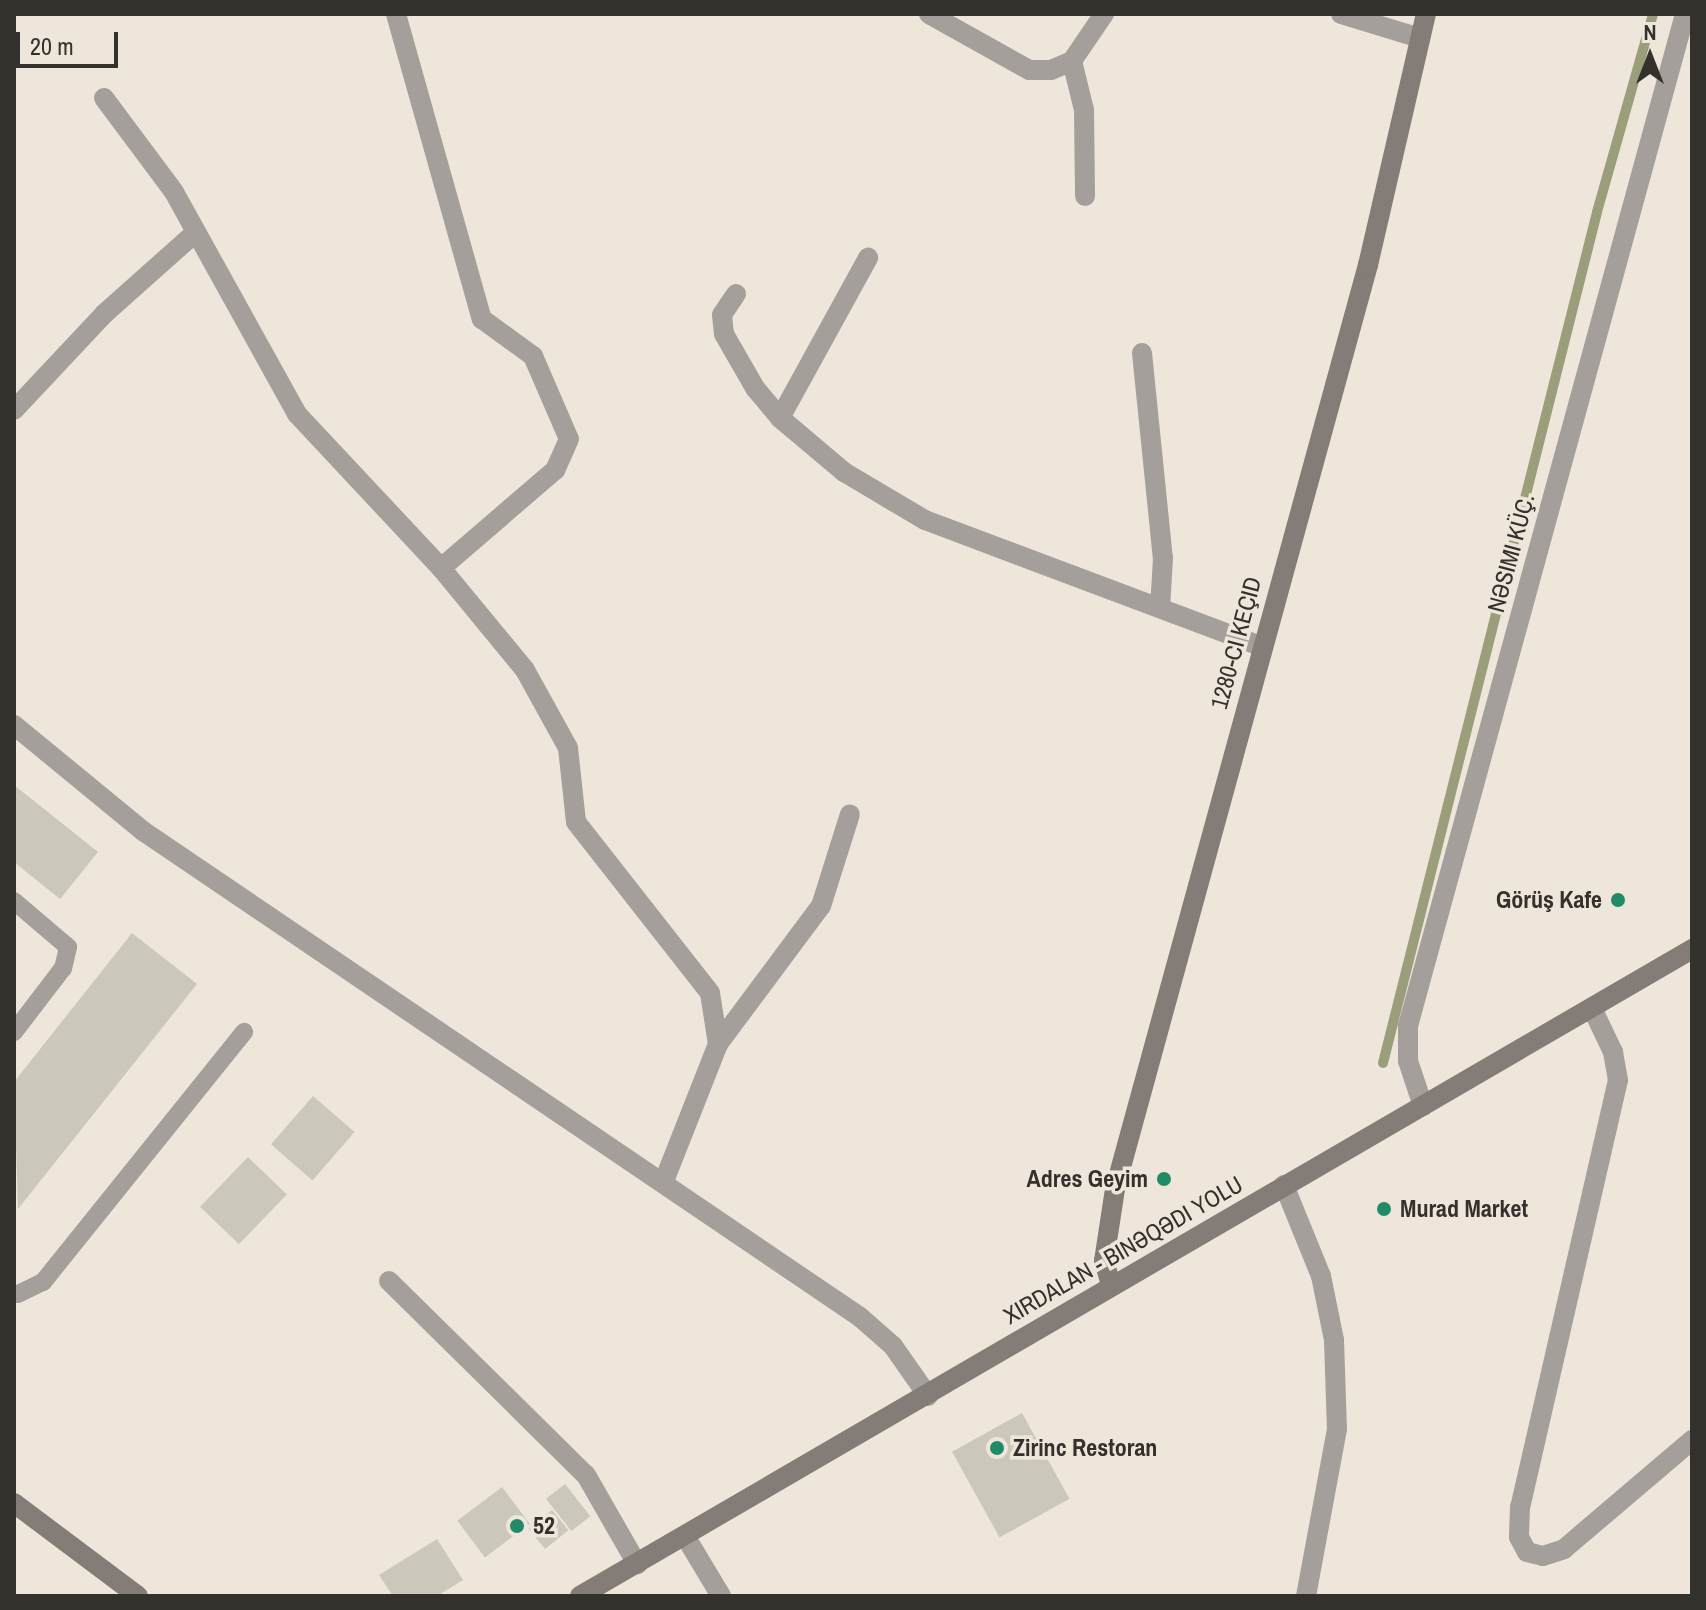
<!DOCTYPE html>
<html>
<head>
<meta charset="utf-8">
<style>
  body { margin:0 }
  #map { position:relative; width:1706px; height:1610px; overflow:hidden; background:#efe6db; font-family:"Archivo Narrow",sans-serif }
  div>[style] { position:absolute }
  .stream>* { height:10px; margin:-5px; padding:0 5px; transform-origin:5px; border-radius:5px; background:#9b9e7b }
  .building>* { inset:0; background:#cbc7ba; transform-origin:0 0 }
  .lane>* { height:18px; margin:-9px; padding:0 9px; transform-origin:9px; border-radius:9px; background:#a49f9b }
  .street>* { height:20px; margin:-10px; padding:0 10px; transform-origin:10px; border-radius:10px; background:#a49f9b }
  .secondary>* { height:20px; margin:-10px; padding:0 10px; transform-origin:10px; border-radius:10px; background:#837c77 }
  .dots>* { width:22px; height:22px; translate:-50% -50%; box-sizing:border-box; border:4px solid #efe6db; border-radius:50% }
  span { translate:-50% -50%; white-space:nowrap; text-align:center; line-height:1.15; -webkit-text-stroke:7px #efe6db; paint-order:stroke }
  .street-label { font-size:24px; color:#34312d }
  .poi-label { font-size:24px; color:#34312d; font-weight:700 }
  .right { translate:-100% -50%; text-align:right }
  .left { translate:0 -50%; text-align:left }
  .frame { position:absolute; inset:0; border:16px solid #34312d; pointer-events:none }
  .north { position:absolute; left:1610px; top:16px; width:80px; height:80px; -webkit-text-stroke:6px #efe6db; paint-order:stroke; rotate:0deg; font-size:22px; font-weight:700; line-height:32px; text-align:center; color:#34312d }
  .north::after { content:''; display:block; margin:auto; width:28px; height:36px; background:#34312d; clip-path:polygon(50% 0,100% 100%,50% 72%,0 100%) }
  .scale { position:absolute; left:16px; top:32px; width:102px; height:36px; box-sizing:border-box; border:4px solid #34312d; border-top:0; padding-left:10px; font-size:24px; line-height:28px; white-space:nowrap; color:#34312d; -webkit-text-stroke:6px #efe6db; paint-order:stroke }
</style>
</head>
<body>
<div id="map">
  <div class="stream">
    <i style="left:1383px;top:1063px;width:877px;rotate:-75.88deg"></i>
    <i style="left:1597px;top:212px;width:206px;rotate:-74.2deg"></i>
  </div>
  <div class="building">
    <i style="clip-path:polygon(14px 785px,98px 852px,60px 899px,14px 862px)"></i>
    <i style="clip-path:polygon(132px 933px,197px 984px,18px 1209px,14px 1082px)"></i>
    <i style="left:313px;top:1096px;width:55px;height:64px;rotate:41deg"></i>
    <i style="left:248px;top:1157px;width:54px;height:69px;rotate:44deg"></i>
    <i style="left:1022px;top:1413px;width:98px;height:80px;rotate:61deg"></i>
    <i style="left:565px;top:1484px;width:41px;height:24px;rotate:52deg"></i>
    <i style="left:502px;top:1487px;width:46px;height:56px;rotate:53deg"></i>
    <i style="left:552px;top:1510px;width:26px;height:30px;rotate:51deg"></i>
    <i style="clip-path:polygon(437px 1539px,463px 1580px,437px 1596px,393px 1596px,379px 1575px)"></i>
  </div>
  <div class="lane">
    <i style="left:14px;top:901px;width:71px;rotate:40.4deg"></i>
    <i style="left:68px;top:947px;width:22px;rotate:103deg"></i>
    <i style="left:63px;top:968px;width:81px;rotate:127.4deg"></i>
    <i style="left:18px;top:1294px;width:28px;rotate:-26deg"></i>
    <i style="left:43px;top:1282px;width:321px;rotate:-51.2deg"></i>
  </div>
  <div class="street">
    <i style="left:396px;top:14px;width:317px;rotate:74.3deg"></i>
    <i style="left:482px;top:319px;width:63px;rotate:36deg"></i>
    <i style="left:533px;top:356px;width:90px;rotate:66.6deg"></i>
    <i style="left:569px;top:439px;width:34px;rotate:114deg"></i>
    <i style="left:555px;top:470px;width:150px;rotate:139.3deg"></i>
    <i style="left:929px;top:14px;width:115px;rotate:29.2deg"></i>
    <i style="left:1029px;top:70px;width:22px"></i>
    <i style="left:1051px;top:70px;width:23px;rotate:-23deg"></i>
    <i style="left:1072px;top:61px;width:57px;rotate:-55.8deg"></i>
    <i style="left:1341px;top:14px;width:83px;rotate:16.9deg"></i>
    <i style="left:1072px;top:61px;width:50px;rotate:76.2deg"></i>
    <i style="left:1084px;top:110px;width:86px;rotate:89.3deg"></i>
    <i style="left:104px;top:98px;width:117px;rotate:53.3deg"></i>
    <i style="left:174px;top:192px;width:254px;rotate:61deg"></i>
    <i style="left:297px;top:414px;width:211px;rotate:46.9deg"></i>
    <i style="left:441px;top:568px;width:132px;rotate:50.5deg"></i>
    <i style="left:525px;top:670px;width:89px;rotate:61.1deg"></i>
    <i style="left:568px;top:748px;width:74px;rotate:83.8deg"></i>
    <i style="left:576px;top:822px;width:217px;rotate:51.9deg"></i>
    <i style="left:710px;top:993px;width:52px;rotate:81.1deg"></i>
    <i style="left:718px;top:1044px;width:147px;rotate:111.5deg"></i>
    <i style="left:736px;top:294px;width:25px;rotate:124deg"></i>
    <i style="left:722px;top:315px;width:19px;rotate:84deg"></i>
    <i style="left:724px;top:334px;width:62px;rotate:60.1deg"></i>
    <i style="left:755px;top:388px;width:39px;rotate:50deg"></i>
    <i style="left:780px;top:418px;width:84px;rotate:40.2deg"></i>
    <i style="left:844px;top:472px;width:94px;rotate:30.7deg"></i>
    <i style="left:925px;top:520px;width:360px;rotate:20.6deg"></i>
    <i style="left:1142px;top:353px;width:206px;rotate:84.2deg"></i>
    <i style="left:1163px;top:558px;width:50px;rotate:93.4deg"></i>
    <i style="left:14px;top:410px;width:132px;rotate:-46.8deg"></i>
    <i style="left:104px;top:314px;width:123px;rotate:-41.7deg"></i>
    <i style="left:780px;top:418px;width:183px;rotate:-61.2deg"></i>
    <i style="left:14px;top:725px;width:167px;rotate:39.4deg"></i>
    <i style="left:143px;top:831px;width:866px;rotate:34.13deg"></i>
    <i style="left:860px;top:1317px;width:44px;rotate:41.3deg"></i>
    <i style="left:893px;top:1346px;width:61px;rotate:55deg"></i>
    <i style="left:1592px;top:1008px;width:49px;rotate:64.5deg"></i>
    <i style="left:1613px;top:1052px;width:28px;rotate:80deg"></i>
    <i style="left:1618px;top:1080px;width:438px;rotate:102.9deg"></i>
    <i style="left:1520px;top:1507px;width:30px;rotate:92deg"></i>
    <i style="left:1519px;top:1537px;width:17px;rotate:62deg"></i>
    <i style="left:1527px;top:1552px;width:16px;rotate:14deg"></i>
    <i style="left:1543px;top:1556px;width:22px;rotate:-18deg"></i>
    <i style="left:1564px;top:1549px;width:168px;rotate:-40.4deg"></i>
    <i style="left:718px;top:1044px;width:172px;rotate:-53.3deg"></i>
    <i style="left:821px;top:906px;width:96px;rotate:-72.5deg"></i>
    <i style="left:1423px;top:1106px;width:47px;rotate:-108.4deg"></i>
    <i style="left:1408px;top:1061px;width:35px;rotate:-90deg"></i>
    <i style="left:1408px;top:1026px;width:1049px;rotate:-74.69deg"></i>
    <i style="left:1284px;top:1185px;width:98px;rotate:67.9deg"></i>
    <i style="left:1321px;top:1276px;width:65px;rotate:78.5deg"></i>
    <i style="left:1334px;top:1340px;width:89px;rotate:88.1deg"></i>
    <i style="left:1337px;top:1429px;width:170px;rotate:100.5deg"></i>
    <i style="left:389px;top:1281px;width:276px;rotate:44.6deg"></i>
    <i style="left:586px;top:1475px;width:103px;rotate:60.2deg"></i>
    <i style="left:685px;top:1536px;width:70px;rotate:59deg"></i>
  </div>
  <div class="secondary">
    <i style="left:1111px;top:1285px;width:25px;rotate:-106deg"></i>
    <i style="left:1104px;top:1261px;width:73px;rotate:-81.3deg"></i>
    <i style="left:1115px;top:1189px;width:958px;rotate:-74.69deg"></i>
    <i style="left:1368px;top:265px;width:258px;rotate:-77deg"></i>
    <i style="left:14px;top:1503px;width:155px;rotate:36.9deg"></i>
    <i style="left:580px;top:1596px;width:1287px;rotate:-30.19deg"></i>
  </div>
  <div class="dots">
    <i style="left:1618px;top:900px;background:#218b68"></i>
    <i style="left:1164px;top:1179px;background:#218b68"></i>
    <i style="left:1384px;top:1209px;background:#218b68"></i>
    <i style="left:997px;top:1448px;background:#218b68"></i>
    <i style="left:517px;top:1526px;background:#218b68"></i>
  </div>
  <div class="street-label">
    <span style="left:1511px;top:553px;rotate:-75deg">NƏSIMI KÜÇ.</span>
    <span style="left:1236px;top:643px;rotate:-75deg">1280-CI KEÇID</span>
    <span style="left:1123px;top:1250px;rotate:-30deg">XIRDALAN - BINƏQƏDI YOLU</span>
  </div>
  <div class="poi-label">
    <span class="right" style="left:1602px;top:900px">Görüş Kafe</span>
    <span class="right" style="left:1148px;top:1179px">Adres Geyim</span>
    <span class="left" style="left:1400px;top:1209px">Murad Market</span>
    <span class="left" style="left:1013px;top:1448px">Zirinc Restoran</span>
    <span class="left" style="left:533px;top:1526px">52</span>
  </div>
  <div class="frame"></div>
  <div class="north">N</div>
  <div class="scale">20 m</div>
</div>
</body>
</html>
